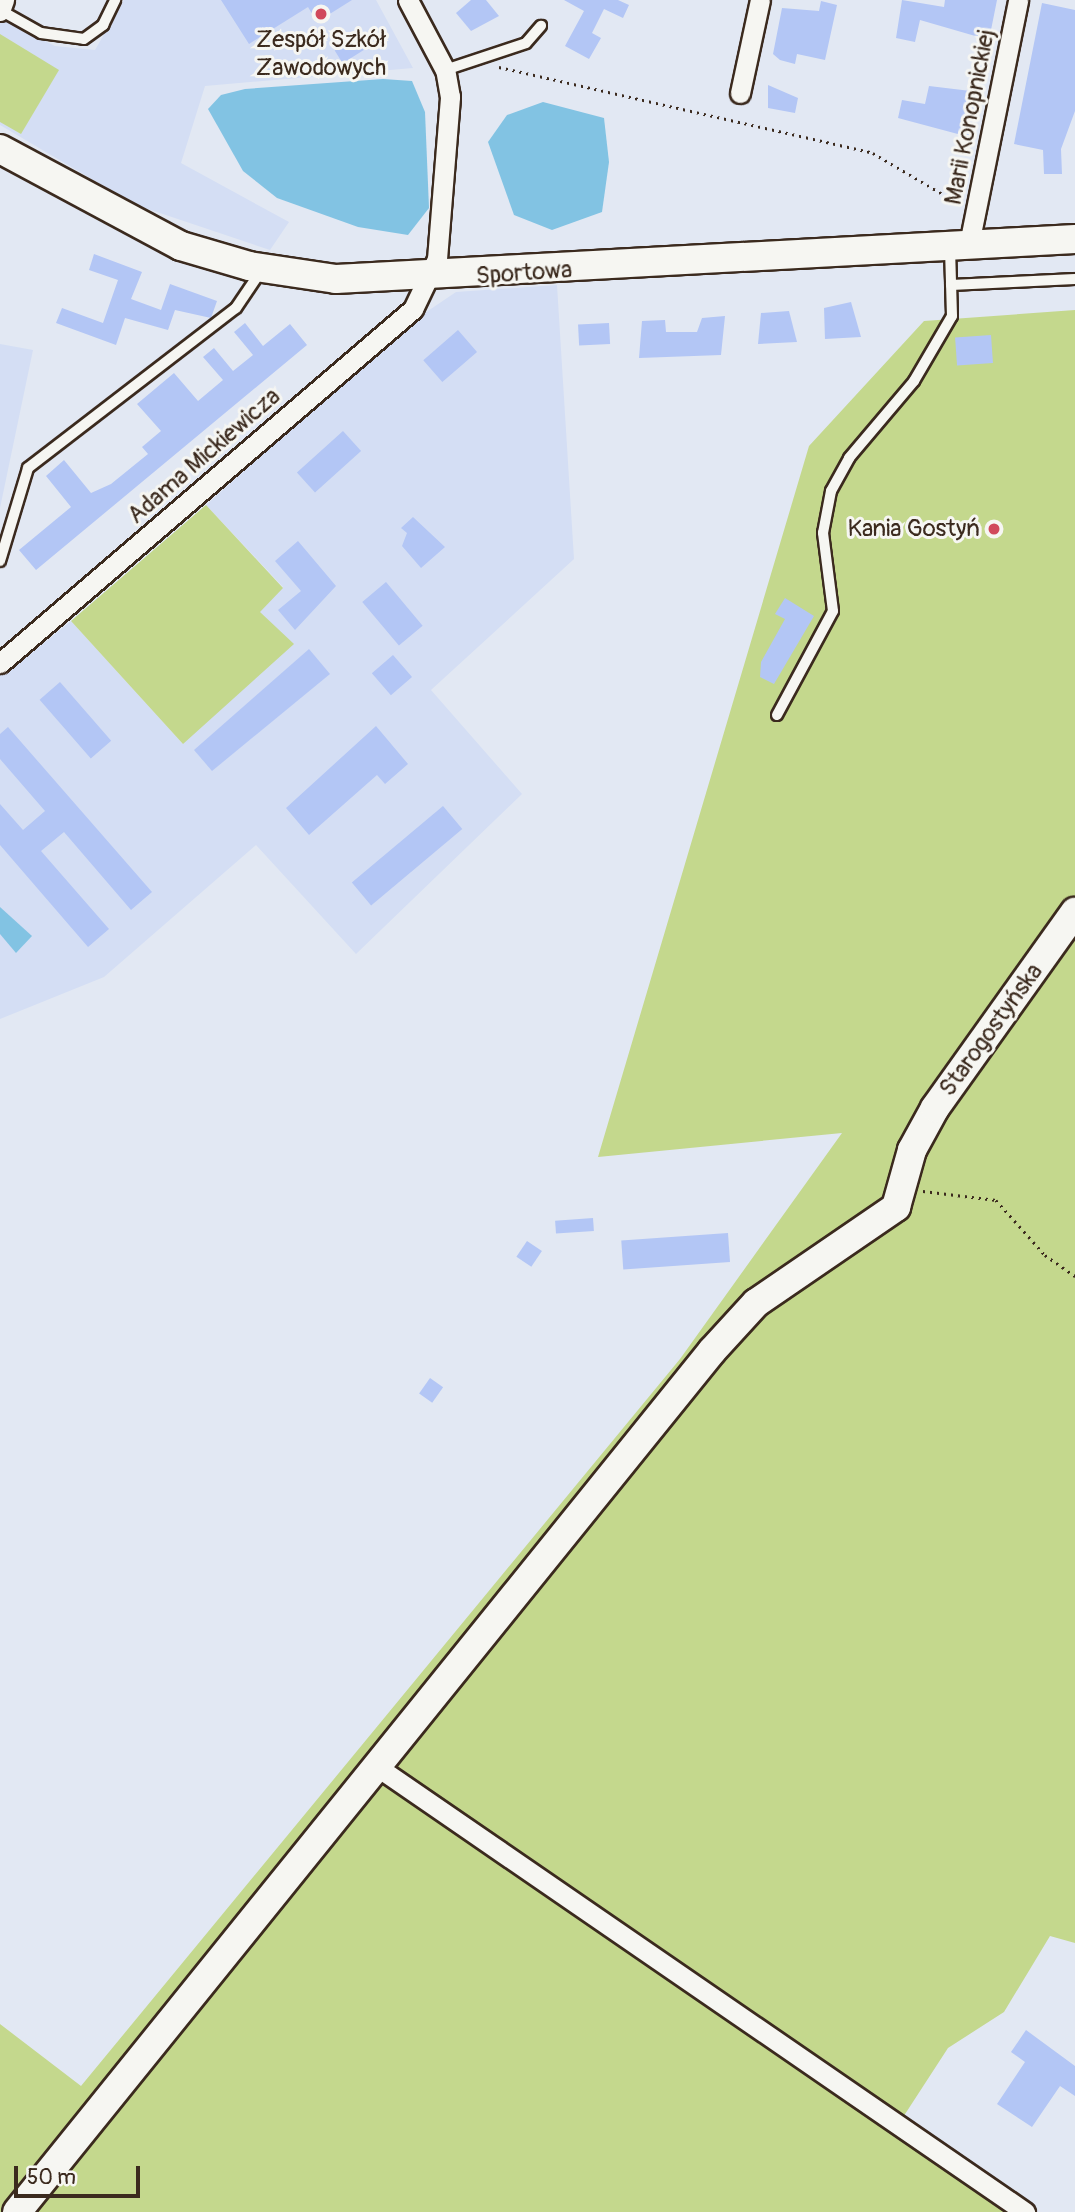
<!DOCTYPE html>
<html>
<head>
<meta charset="utf-8">
<style>
  body { margin:0 }
  #map { position:relative; width:1075px; height:2212px; overflow:hidden; background:#e2e8f3; font-family:Pangolin,sans-serif }
  div>[style] { position:absolute }
  .built>* { inset:0; background:#d4def4 }
  .green>* { inset:0; background:#c4d88d }
  .water>* { inset:0; background:#82c3e3 }
  .building>* { inset:0; background:#b3c6f5; transform-origin:0 0 }
  .path>* { height:2.5px; margin-top:-1.25px; transform-origin:0; background:repeating-linear-gradient(90deg,#3b2a1e 0 2px,transparent 0 7px) }
  .roads { filter:drop-shadow(2px 0 #3b2a1e) drop-shadow(-2px 0 #3b2a1e) drop-shadow(0 2px #3b2a1e) drop-shadow(0 -2px #3b2a1e) }
  .lane>* { height:10px; margin:-5px; padding:0 5px; transform-origin:5px; border-radius:5px; background:#f6f6f2 }
  .street>* { height:19px; margin:-9.5px; padding:0 9.5px; transform-origin:9.5px; border-radius:9.5px; background:#f6f6f2 }
  .secondary>* { height:28px; margin:-14px; padding:0 14px; transform-origin:14px; border-radius:14px; background:#f6f6f2 }
  .dots>* { width:19px; height:19px; translate:-50% -50%; box-sizing:border-box; border:4px solid #f6f6f2; border-radius:50% }
  span { translate:-50% -50%; white-space:nowrap; text-align:center; line-height:1.15; -webkit-text-stroke:6px #f6f6f2; paint-order:stroke }
  .poi-label { font-size:24px; color:#3b2a1e }
  .right { translate:-100% -50%; text-align:right }
  .street-label { font-size:24px; color:#3b2a1e }
  .scale { position:absolute; left:14px; top:2166px; width:126px; height:32px; box-sizing:border-box; border:4px solid #3b2a1e; border-top:0; padding-left:9px; font-size:21px; line-height:24px; white-space:nowrap; color:#3b2a1e; -webkit-text-stroke:5px #f6f6f2; paint-order:stroke }
</style>
</head>
<body>
<div id="map">
  <div class="built">
    <i style="clip-path:polygon(124px 0,376px 0,413px 68px,205px 86px,181px 163px,289px 222px,270px 250px,136px 205px,0 125px,0 19px,55px 46px,95px 50px)"></i>
    <i style="clip-path:polygon(557px 285px,574px 559px,431px 690px,522px 794px,356px 954px,256px 845px,104px 977px,0 1019px,0 663px,6px 674px,71px 621px,183px 744px,259px 612px,283px 587px,206px 505px,413px 321px,456px 292px)"></i>
    <i style="clip-path:polygon(0 344px,33px 350px,0 508px)"></i>
  </div>
  <div class="green">
    <i style="clip-path:polygon(0 34px,59px 70px,21px 134px,0 122px)"></i>
    <i style="clip-path:polygon(1075px 310px,1075px 1943px,1050px 1936px,1004px 2012px,948px 2048px,896px 2128px,1012px 2212px,0 2212px,0 2024px,81px 2086px,680px 1359px,842px 1133px,598px 1157px,809px 446px,924px 321px)"></i>
    <i style="clip-path:polygon(206px 505px,283px 588px,260px 612px,294px 644px,183px 744px,71px 621px)"></i>
  </div>
  <div class="water">
    <i style="clip-path:polygon(383px 79px,412px 81px,425px 112px,429px 208px,408px 235px,358px 227px,277px 198px,243px 171px,208px 109px,221px 95px,245px 89px)"></i>
    <i style="clip-path:polygon(543px 102px,604px 118px,609px 162px,602px 212px,552px 230px,514px 215px,488px 142px,507px 115px)"></i>
    <i style="clip-path:polygon(0 907px,32px 936px,16px 953px,0 934px)"></i>
  </div>
  <div class="building">
    <i style="clip-path:polygon(221px 0,352px 0,317px 22px,308px 7px,249px 44px)"></i>
    <i style="clip-path:polygon(471px 0,486px 0,499px 16px,471px 31px,456px 13px)"></i>
    <i style="clip-path:polygon(564px 0,618px 0,629px 5px,623px 18px,604px 9px,592px 33px,601px 38px,589px 59px,565px 46px,584px 11px)"></i>
    <i style="clip-path:polygon(902px 0,944px 7px,945px 0,997px 0,989px 40px,920px 20px,915px 42px,896px 38px)"></i>
    <i style="clip-path:polygon(821px 1px,837px 5px,825px 60px,797px 54px,795px 64px,780px 60px,773px 54px,782px 8px,819px 11px)"></i>
    <i style="clip-path:polygon(1042px 3px,1075px 10px,1075px 111px,1061px 149px,1062px 174px,1044px 174px,1043px 150px,1014px 144px)"></i>
    <i style="left:361px;top:34px;width:15px;height:31px;rotate:58deg"></i>
    <i style="clip-path:polygon(768px 85px,798px 98px,795px 113px,768px 108px)"></i>
    <i style="clip-path:polygon(929px 86px,979px 92px,969px 137px,898px 118px,902px 100px,925px 104px)"></i>
    <i style="clip-path:polygon(94px 254px,142px 272px,131px 299px,161px 310px,170px 284px,217px 301px,211px 318px,175px 310px,168px 330px,125px 318px,116px 345px,56px 323px,62px 308px,103px 323px,118px 280px,89px 270px)"></i>
    <i style="clip-path:polygon(851px 302px,861px 337px,825px 339px,824px 308px)"></i>
    <i style="clip-path:polygon(789px 311px,797px 342px,758px 344px,761px 313px)"></i>
    <i style="clip-path:polygon(725px 316px,721px 355px,639px 358px,642px 321px,665px 320px,666px 332px,697px 332px,702px 318px)"></i>
    <i style="clip-path:polygon(245px 323px,263px 346px,290px 324px,307px 345px,36px 570px,19px 550px,71px 507px,46px 476px,64px 460px,91px 493px,111px 484px,148px 454px,142px 447px,161px 431px,137px 404px,174px 373px,198px 401px,223px 380px,203px 357px,214px 348px,233px 371px,253px 355px,234px 332px)"></i>
    <i style="left:609px;top:323px;width:21px;height:31px;rotate:87deg"></i>
    <i style="left:458px;top:330px;width:29px;height:46px;rotate:49deg"></i>
    <i style="left:991px;top:335px;width:28px;height:36px;rotate:86deg"></i>
    <i style="left:343px;top:431px;width:27px;height:62px;rotate:48deg"></i>
    <i style="clip-path:polygon(413px 517px,445px 547px,421px 568px,402px 546px,407px 533px,401px 528px)"></i>
    <i style="clip-path:polygon(298px 541px,336px 586px,295px 630px,278px 610px,301px 591px,275px 561px)"></i>
    <i style="left:386px;top:582px;width:57px;height:31px;rotate:50deg"></i>
    <i style="clip-path:polygon(785px 598px,814px 616px,774px 684px,760px 677px,761px 662px,785px 619px,775px 614px)"></i>
    <i style="clip-path:polygon(309px 649px,330px 674px,212px 771px,194px 750px)"></i>
    <i style="left:393px;top:655px;width:29px;height:28px;rotate:49deg"></i>
    <i style="left:60px;top:682px;width:78px;height:27px;rotate:49deg"></i>
    <i style="clip-path:polygon(376px 726px,408px 764px,385px 784px,377px 775px,309px 835px,286px 808px)"></i>
    <i style="clip-path:polygon(8px 727px,152px 892px,131px 910px,64px 832px,41px 851px,109px 929px,88px 947px,0 845px,0 804px,23px 830px,45px 811px,0 759px,0 734px)"></i>
    <i style="left:443px;top:806px;width:30px;height:119px;rotate:50deg"></i>
    <i style="left:593px;top:1218px;width:13px;height:38px;rotate:86deg"></i>
    <i style="left:728px;top:1233px;width:29px;height:107px;rotate:86deg"></i>
    <i style="left:527px;top:1241px;width:18px;height:19px;rotate:34deg"></i>
    <i style="left:430px;top:1378px;width:16px;height:19px;rotate:35deg"></i>
    <i style="clip-path:polygon(1026px 2030px,1075px 2066px,1075px 2096px,1060px 2086px,1032px 2127px,997px 2104px,1025px 2062px,1011px 2052px)"></i>
  </div>
  <div class="path">
    <i style="left:499px;top:67px;width:384px;rotate:12.9deg"></i>
    <i style="left:873px;top:153px;width:99px;rotate:30.5deg"></i>
    <i style="left:923px;top:1191px;width:74px;rotate:7deg"></i>
    <i style="left:996px;top:1200px;width:74px;rotate:48.3deg"></i>
    <i style="left:1045px;top:1255px;width:37px;rotate:35deg"></i>
  </div>
  <div class="roads">
    <div class="lane">
      <i style="left:0;top:10px;width:47px;rotate:29.3deg"></i>
      <i style="left:41px;top:33px;width:43px;rotate:7.9deg"></i>
      <i style="left:84px;top:39px;width:24px;rotate:-36deg"></i>
      <i style="left:103px;top:25px;width:28px;rotate:-64deg"></i>
      <i style="left:445px;top:70px;width:85px;rotate:-18.4deg"></i>
      <i style="left:526px;top:43px;width:23px;rotate:-49deg"></i>
      <i style="left:951px;top:285px;width:124px;rotate:-2.8deg"></i>
      <i style="left:0;top:561px;width:97px;rotate:-73.2deg"></i>
      <i style="left:28px;top:468px;width:262px;rotate:-37.6deg"></i>
      <i style="left:236px;top:308px;width:45px;rotate:-56deg"></i>
      <i style="left:777px;top:715px;width:118px;rotate:-61.7deg"></i>
      <i style="left:833px;top:611px;width:79px;rotate:-97.3deg"></i>
      <i style="left:823px;top:533px;width:43px;rotate:-79.2deg"></i>
      <i style="left:831px;top:491px;width:38px;rotate:-61deg"></i>
      <i style="left:849px;top:458px;width:101px;rotate:-49.8deg"></i>
      <i style="left:914px;top:381px;width:75px;rotate:-59.7deg"></i>
      <i style="left:952px;top:316px;width:66px;rotate:-91.7deg"></i>
    </div>
    <div class="street">
      <i style="left:0;top:11px;width:12px;rotate:-70deg"></i>
      <i style="left:740px;top:93px;width:95px;rotate:-77.9deg"></i>
      <i style="left:969px;top:244px;width:249px;rotate:-78.6deg"></i>
      <i style="left:0;top:663px;width:544px;rotate:-40.6deg"></i>
      <i style="left:413px;top:309px;width:55px;rotate:-64.4deg"></i>
      <i style="left:437px;top:259px;width:163px;rotate:-85.4deg"></i>
      <i style="left:450px;top:97px;width:27px;rotate:-100deg"></i>
      <i style="left:445px;top:70px;width:79px;rotate:-117.9deg"></i>
      <i style="left:379px;top:1768px;width:784px;rotate:34.5deg"></i>
    </div>
    <div class="secondary">
      <i style="left:0;top:149px;width:205px;rotate:28.2deg"></i>
      <i style="left:181px;top:246px;width:71px;rotate:16.4deg"></i>
      <i style="left:249px;top:266px;width:88px;rotate:8.5deg"></i>
      <i style="left:336px;top:279px;width:740px;rotate:-3.1deg"></i>
      <i style="left:17px;top:2212px;width:1107px;rotate:-51.09deg"></i>
      <i style="left:712px;top:1351px;width:65px;rotate:-47.5deg"></i>
      <i style="left:756px;top:1303px;width:170px;rotate:-34.4deg"></i>
      <i style="left:896px;top:1207px;width:59px;rotate:-74.3deg"></i>
      <i style="left:912px;top:1150px;width:48px;rotate:-61.3deg"></i>
      <i style="left:935px;top:1108px;width:241px;rotate:-54.5deg"></i>
    </div>
  </div>
  <div class="dots">
    <i style="left:321px;top:14px;background:#d1495b"></i>
    <i style="left:994px;top:529px;background:#d1495b"></i>
  </div>
  <div class="poi-label">
    <span style="left:321px;top:54px">Zespół Szkół<br>Zawodowych</span>
    <span class="right" style="left:980px;top:529px">Kania Gostyń</span>
  </div>
  <div class="street-label">
    <span style="left:970px;top:117px;rotate:-79deg">Marii Konopnickiej</span>
    <span style="left:524px;top:273px;rotate:-4deg">Sportowa</span>
    <span style="left:204px;top:456px;rotate:-41deg">Adama Mickiewicza</span>
    <span style="left:991px;top:1030px;rotate:-54deg">Starogostyńska</span>
  </div>
  <div class="scale">50 m</div>
</div>
</body>
</html>
